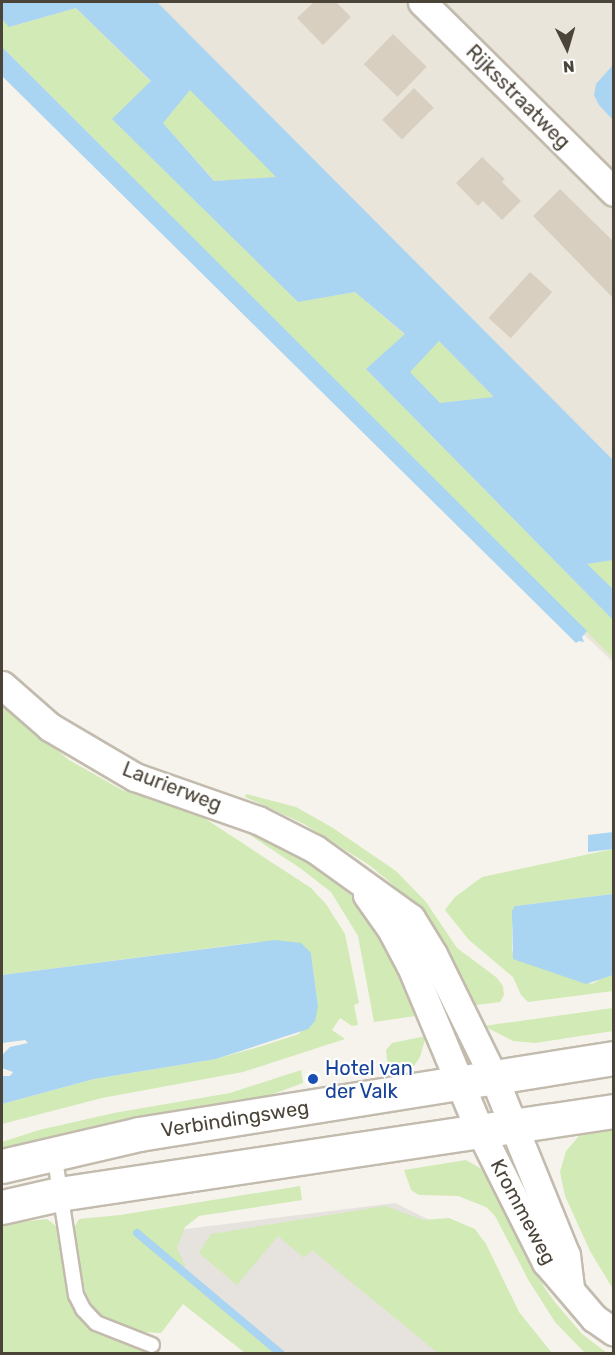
<!DOCTYPE html>
<html>
<head>
<meta charset="utf-8">
<style>
  body { margin:0 }
  #map { position:relative; width:615px; height:1355px; overflow:hidden; background:#f6f3ec; font-family:Rubik,sans-serif }
  div>[style] { position:absolute }
  .residential>* { inset:0; background:#eae5da }
  .industrial>* { inset:0; background:#e6e2dd }
  .green>* { inset:0; background:#d2eab5 }
  .water>* { inset:0; background:#a9d4f2 }
  .stream>* { height:8px; margin:-4px; padding:0 4px; transform-origin:4px; border-radius:4px; background:#a9d4f2 }
  .building>* { inset:0; background:#d8cfc1; transform-origin:0 0 }
  .roads { filter:drop-shadow(2px 0 #c2bbae) drop-shadow(-2px 0 #c2bbae) drop-shadow(0 2px #c2bbae) drop-shadow(0 -2px #c2bbae) }
  .service>* { height:14px; margin:-7px; padding:0 7px; transform-origin:7px; border-radius:7px; background:#fff }
  .minor>* { height:27px; margin:-13.5px; padding:0 13.5px; transform-origin:13.5px; border-radius:13.5px; background:#fff }
  .tertiary>* { height:33px; margin:-16.5px; padding:0 16.5px; transform-origin:16.5px; border-radius:16.5px; background:#fff }
  .dots>* { width:16px; height:16px; translate:-50% -50%; box-sizing:border-box; border:3px solid #fff; border-radius:50% }
  span { translate:-50% -50%; white-space:nowrap; text-align:center; line-height:1.15; -webkit-text-stroke:4.5px #fff; paint-order:stroke }
  .street-label { font-size:20px; color:#4b4439 }
  .transit-label { font-size:20px; color:#164399 }
  .left { translate:0 -50%; text-align:left }
  .frame { position:absolute; inset:0; border:3px solid #4b4439; pointer-events:none }
  .north { position:absolute; left:537px; top:18px; width:60px; height:60px; -webkit-text-stroke:4px #fff; paint-order:stroke; rotate:175deg; font-size:16px; font-weight:700; line-height:24px; text-align:center; color:#4b4439 }
  .north::after { content:''; display:block; margin:auto; width:21px; height:27px; background:#4b4439; clip-path:polygon(50% 0,100% 100%,50% 72%,0 100%) }
</style>
</head>
<body>
<div id="map">
  <div class="residential">
    <i style="clip-path:polygon(2px 2px,613px 2px,613px 662px,522px 576px,2px 65px)"></i>
  </div>
  <div class="industrial">
    <i style="clip-path:polygon(395px 1203px,472px 1241px,537px 1353px,268px 1353px,130px 1236px)"></i>
  </div>
  <div class="green">
    <i style="clip-path:polygon(76px 8px,151px 82px,113px 119px,298px 302px,355px 292px,405px 335px,366px 369px,613px 620px,613px 658px,2px 47px,2px 19px,10px 27px)"></i>
    <i style="clip-path:polygon(190px 89px,277px 177px,215px 181px,163px 123px)"></i>
    <i style="clip-path:polygon(439px 341px,494px 397px,440px 403px,409px 371px)"></i>
    <i style="clip-path:polygon(613px 560px,613px 589px,587px 564px)"></i>
    <i style="clip-path:polygon(2px 705px,69px 760px,122px 790px,195px 812px,311px 888px,326px 904px,345px 934px,359px 1003px,354px 1005px,358px 1025px,352px 1026px,340px 1018px,332px 1030px,345px 1039px,243px 1072px,102px 1098px,2px 1124px,2px 1104px,94px 1079px,216px 1059px,262px 1046px,299px 1034px,318px 1006px,311px 953px,257px 942px,2px 975px)"></i>
    <i style="clip-path:polygon(246px 794px,296px 807px,333px 828px,396px 871px,426px 902px,457px 948px,496px 977px,503px 986px,504px 995px,500px 1002px,469px 1006px,411px 904px,392px 884px,369px 865px,304px 824px,245px 797px)"></i>
    <i style="clip-path:polygon(230px 822px,277px 841px,318px 866px,366px 909px,422px 1015px,374px 1022px,358px 936px,331px 892px,300px 868px)"></i>
    <i style="clip-path:polygon(613px 849px,613px 894px,515px 906px,512px 928px,512px 951px,592px 984px,604px 977px,613px 975px,613px 991px,528px 1002px,521px 995px,513px 977px,469px 940px,445px 910px,455px 897px,482px 877px)"></i>
    <i style="clip-path:polygon(613px 1008px,613px 1031px,535px 1043px,513px 1041px,484px 1026px)"></i>
    <i style="clip-path:polygon(426px 1036px,420px 1057px,414px 1066px,388px 1070px,386px 1050px,392px 1043px)"></i>
    <i style="clip-path:polygon(301px 1070px,303px 1083px,254px 1101px,2px 1154px,2px 1142px,39px 1130px,114px 1113px,230px 1093px)"></i>
    <i style="clip-path:polygon(613px 1126px,613px 1289px,590px 1251px,565px 1196px,560px 1172px,566px 1151px,579px 1136px,589px 1130px)"></i>
    <i style="clip-path:polygon(466px 1160px,485px 1171px,494px 1181px,544px 1287px,554px 1301px,582px 1334px,607px 1353px,585px 1353px,555px 1322px,529px 1281px,495px 1216px,486px 1207px,458px 1196px,419px 1195px,411px 1190px,404px 1170px)"></i>
    <i style="clip-path:polygon(300px 1186px,302px 1200px,199px 1216px,185px 1227px,177px 1248px,185px 1266px,180px 1269px,281px 1353px,245px 1353px,183px 1304px,161px 1333px,144px 1332px,127px 1327px,102px 1316px,92px 1305px,86px 1293px,75px 1254px,74px 1228px,79px 1219px,120px 1215px)"></i>
    <i style="clip-path:polygon(385px 1206px,423px 1220px,449px 1218px,475px 1229px,486px 1244px,519px 1312px,552px 1353px,438px 1353px,312px 1250px,304px 1258px,278px 1236px,237px 1285px,199px 1253px,211px 1234px)"></i>
    <i style="clip-path:polygon(47px 1219px,57px 1227px,67px 1279px,77px 1306px,148px 1349px,144px 1353px,2px 1353px,2px 1224px)"></i>
  </div>
  <div class="water">
    <i style="clip-path:polygon(evenodd,2px 2px,157px 2px,613px 460px,613px 560px,587px 564px,613px 589px,613px 620px,366px 369px,405px 334px,355px 292px,298px 302px,112px 119px,151px 81px,76px 8px,9px 27px,2px 19px,2px 2px,190px 90px,276px 177px,214px 181px,163px 123px,190px 90px,2px 2px,439px 341px,493px 396px,493px 397px,440px 403px,410px 372px,439px 341px)"></i>
    <i style="clip-path:polygon(2px 47px,587px 631px,582px 637px,584px 642px,579px 641px,576px 643px,2px 76px)"></i>
    <i style="clip-path:polygon(613px 65px,613px 120px,599px 105px,594px 95px,596px 84px)"></i>
    <i style="clip-path:polygon(613px 832px,613px 849px,588px 852px,588px 835px)"></i>
    <i style="clip-path:polygon(613px 894px,613px 975px,586px 984px,513px 959px,512px 911px,515px 906px)"></i>
    <i style="clip-path:polygon(275px 940px,301px 943px,311px 953px,318px 1006px,315px 1021px,308px 1029px,216px 1059px,94px 1079px,2px 1104px,2px 1076px,10px 1076px,13px 1072px,2px 1068px,2px 1055px,10px 1047px,28px 1043px,25px 1040px,2px 1043px,2px 975px)"></i>
  </div>
  <div class="stream">
    <i style="left:137px;top:1233px;width:188px;rotate:40deg"></i>
  </div>
  <div class="building">
    <i style="clip-path:polygon(314px 2px,336px 2px,351px 17px,323px 45px,297px 18px)"></i>
    <i style="left:393px;top:34px;width:47px;height:42px;rotate:44deg"></i>
    <i style="left:414px;top:88px;width:28px;height:45px;rotate:45deg"></i>
    <i style="clip-path:polygon(482px 157px,505px 179px,502px 182px,521px 201px,502px 220px,483px 201px,478px 206px,456px 183px)"></i>
    <i style="clip-path:polygon(560px 189px,614px 242px,614px 299px,533px 216px)"></i>
    <i style="left:530px;top:272px;width:30px;height:62px;rotate:42deg"></i>
  </div>
  <div class="roads">
    <div class="service">
      <i style="left:54px;top:1153px;width:144px;rotate:81.2deg"></i>
      <i style="left:76px;top:1295px;width:16px;rotate:63deg"></i>
      <i style="left:83px;top:1309px;width:19px;rotate:47deg"></i>
      <i style="left:96px;top:1323px;width:60px;rotate:21.4deg"></i>
    </div>
    <div class="minor">
      <i style="left:422px;top:2px;width:270px;rotate:44.7deg"></i>
      <i style="left:2px;top:685px;width:64px;rotate:41.2deg"></i>
      <i style="left:50px;top:727px;width:99px;rotate:30.5deg"></i>
      <i style="left:135px;top:777px;width:130px;rotate:19.3deg"></i>
      <i style="left:258px;top:820px;width:64px;rotate:27deg"></i>
      <i style="left:315px;top:849px;width:118px;rotate:35.7deg"></i>
      <i style="left:411px;top:918px;width:42px;rotate:58.6deg"></i>
      <i style="left:433px;top:954px;width:138px;rotate:63.8deg"></i>
      <i style="left:494px;top:1078px;width:191px;rotate:67.9deg"></i>
      <i style="left:566px;top:1255px;width:34px;rotate:83deg"></i>
      <i style="left:367px;top:895px;width:42px;rotate:54.8deg"></i>
      <i style="left:391px;top:929px;width:40px;rotate:62deg"></i>
      <i style="left:410px;top:964px;width:181px;rotate:67.3deg"></i>
      <i style="left:480px;top:1131px;width:147px;rotate:63.3deg"></i>
      <i style="left:546px;top:1262px;width:74px;rotate:49.4deg"></i>
      <i style="left:594px;top:1318px;width:24px;rotate:35deg"></i>
    </div>
    <div class="tertiary">
      <i style="left:2px;top:1166px;width:141px;rotate:-13.1deg"></i>
      <i style="left:139px;top:1134px;width:481px;rotate:-9.1deg"></i>
      <i style="left:2px;top:1207px;width:58px;rotate:-12.8deg"></i>
      <i style="left:59px;top:1194px;width:561px;rotate:-8.51deg"></i>
    </div>
  </div>
  <div class="dots">
    <i style="left:313px;top:1079px;background:#1a4fb4"></i>
  </div>
  <div class="street-label">
    <span style="left:518px;top:97px;rotate:45deg">Rijksstraatweg</span>
    <span style="left:172px;top:787px;rotate:21deg">Laurierweg</span>
    <span style="left:235px;top:1119px;rotate:-9deg">Verbindingsweg</span>
    <span style="left:523px;top:1212px;rotate:62deg">Krommeweg</span>
  </div>
  <div class="transit-label">
    <span class="left" style="left:325px;top:1080px">Hotel van<br>der Valk</span>
  </div>
  <div class="frame"></div>
  <div class="north">N</div>
</div>
</body>
</html>
